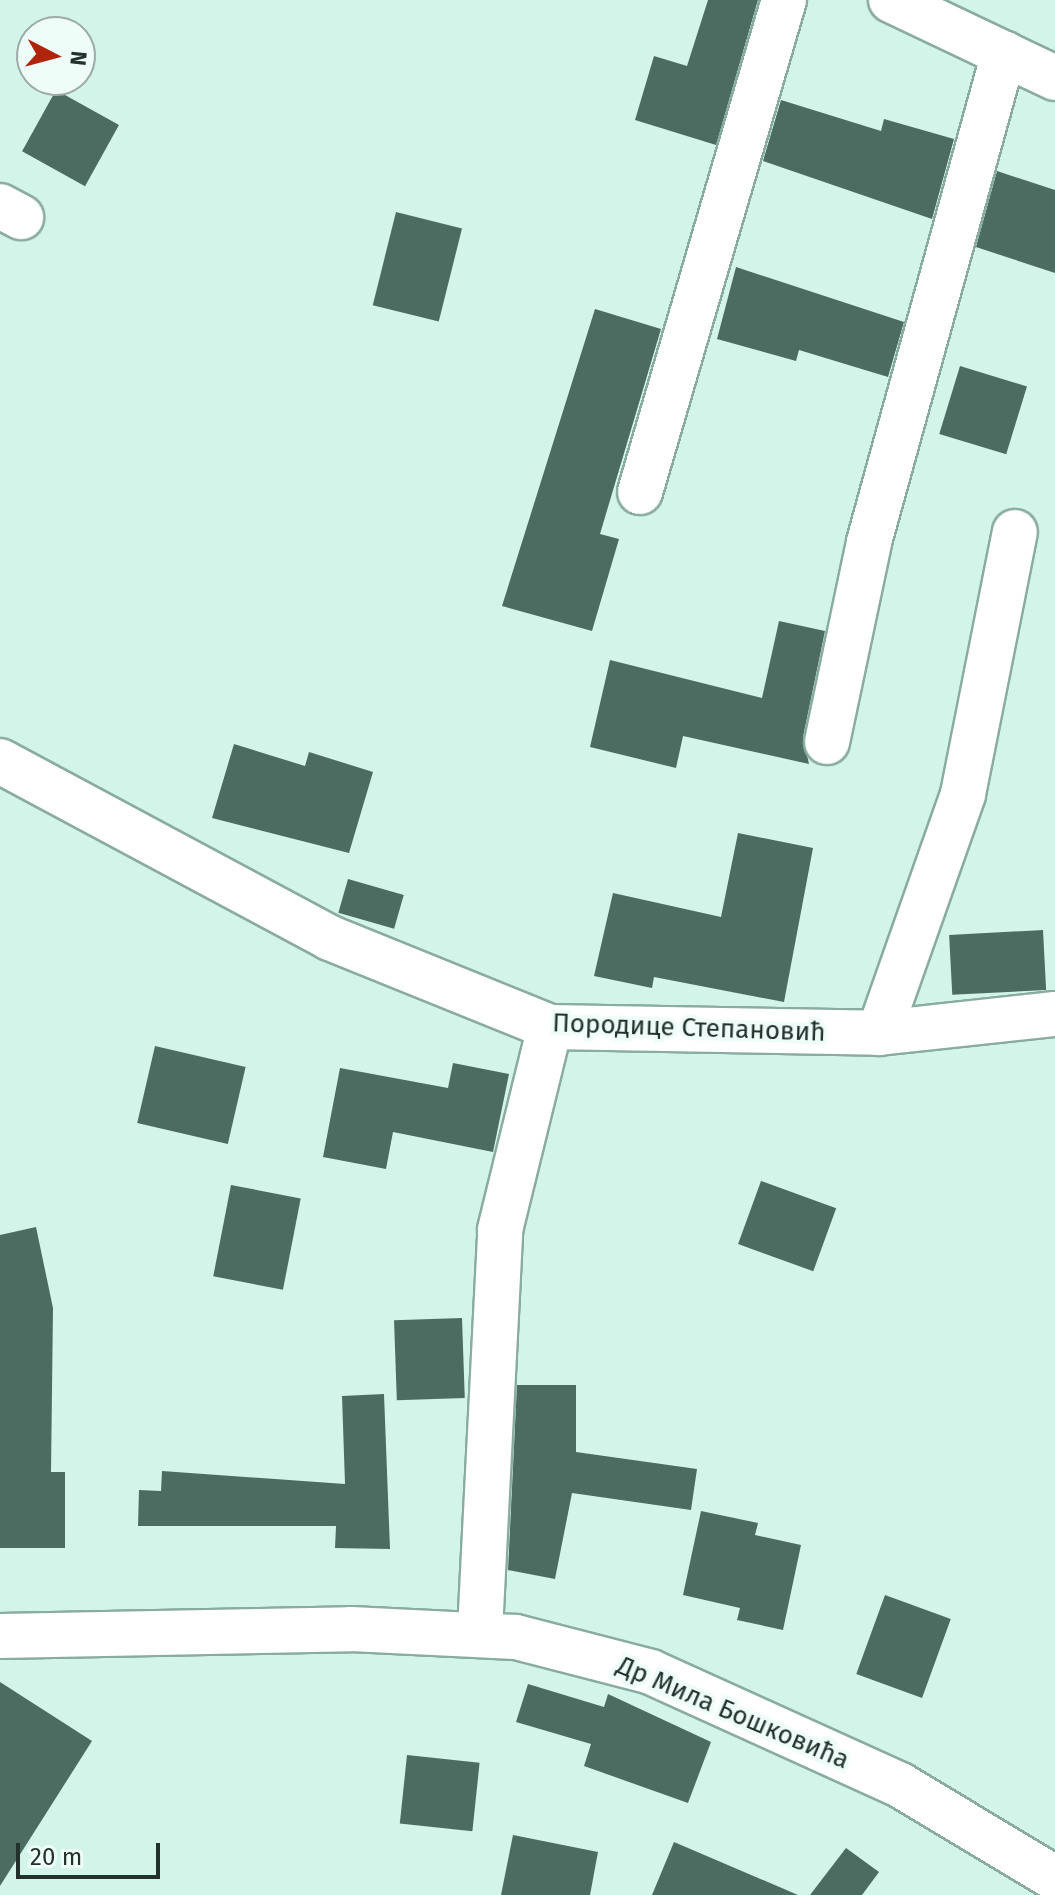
<!DOCTYPE html>
<html>
<head>
<meta charset="utf-8">
<style>
  body { margin:0 }
  #map { position:relative; width:1055px; height:1895px; overflow:hidden; background:#d3f5e9; font-family:"Fira Sans",sans-serif }
  div>[style] { position:absolute }
  .building>* { inset:0; background:#4c6c61; transform-origin:0 0 }
  .roads { filter:drop-shadow(2px 0 #8aab9f) drop-shadow(-2px 0 #8aab9f) drop-shadow(0 2px #8aab9f) drop-shadow(0 -2px #8aab9f) }
  .minor>* { height:44px; margin:-22px; padding:0 22px; transform-origin:22px; border-radius:22px; background:#fff }
  span { translate:-50% -50%; white-space:nowrap; text-align:center; line-height:1.15; -webkit-text-stroke:8px #effdf8; paint-order:stroke }
  .street-label { font-size:26px; color:#23312c }
  .north { position:absolute; left:16px; top:16px; width:80px; height:80px; box-sizing:border-box; background:#effdf8; border:2px solid #9daba6; border-radius:50%; rotate:96deg; font-size:22px; font-weight:700; line-height:32px; text-align:center; color:#23312c }
  .north::after { content:''; display:block; margin:auto; width:28px; height:36px; background:#b0230c; clip-path:polygon(50% 0,100% 100%,50% 72%,0 100%) }
  .scale { position:absolute; left:16px; top:1843px; width:144px; height:36px; box-sizing:border-box; border:4px solid #23312c; border-top:0; padding-left:10px; font-size:24px; line-height:28px; white-space:nowrap; color:#23312c; -webkit-text-stroke:6px #effdf8; paint-order:stroke }
</style>
</head>
<body>
<div id="map">
  <div class="building">
    <i style="clip-path:polygon(708px 0,758px 0,716px 145px,635px 120px,654px 56px,687px 66px)"></i>
    <i style="left:56px;top:90px;width:72px;height:70px;rotate:29deg"></i>
    <i style="clip-path:polygon(781px 100px,881px 131px,884px 119px,954px 139px,932px 219px,763px 161px)"></i>
    <i style="clip-path:polygon(997px 171px,1055px 190px,1055px 273px,976px 247px)"></i>
    <i style="left:396px;top:212px;width:68px;height:96px;rotate:14deg"></i>
    <i style="clip-path:polygon(736px 267px,904px 322px,888px 377px,799px 350px,796px 361px,717px 339px)"></i>
    <i style="clip-path:polygon(595px 309px,661px 329px,600px 534px,619px 539px,592px 631px,502px 606px)"></i>
    <i style="left:960px;top:366px;width:70px;height:71px;rotate:17deg"></i>
    <i style="clip-path:polygon(779px 621px,825px 631px,803px 737px,809px 764px,683px 736px,676px 768px,590px 747px,610px 660px,762px 698px)"></i>
    <i style="clip-path:polygon(234px 744px,305px 766px,309px 752px,373px 772px,349px 853px,212px 818px)"></i>
    <i style="clip-path:polygon(738px 833px,813px 848px,784px 1002px,654px 977px,652px 988px,594px 976px,613px 893px,721px 917px)"></i>
    <i style="left:348px;top:879px;width:58px;height:35px;rotate:16deg"></i>
    <i style="left:1043px;top:930px;width:60px;height:94px;rotate:87deg"></i>
    <i style="left:155px;top:1046px;width:93px;height:79px;rotate:13deg"></i>
    <i style="clip-path:polygon(453px 1063px,509px 1074px,493px 1152px,393px 1132px,386px 1169px,323px 1157px,340px 1068px,448px 1088px)"></i>
    <i style="left:761px;top:1181px;width:80px;height:67px;rotate:20deg"></i>
    <i style="left:231px;top:1185px;width:71px;height:93px;rotate:11deg"></i>
    <i style="clip-path:polygon(36px 1227px,53px 1308px,51px 1472px,65px 1472px,65px 1548px,0 1548px,0 1235px)"></i>
    <i style="left:462px;top:1318px;width:80px;height:68px;rotate:88deg"></i>
    <i style="clip-path:polygon(517px 1385px,576px 1385px,576px 1452px,697px 1469px,691px 1510px,572px 1493px,555px 1579px,508px 1570px)"></i>
    <i style="clip-path:polygon(384px 1394px,390px 1549px,335px 1548px,336px 1526px,138px 1526px,139px 1490px,161px 1491px,162px 1471px,345px 1484px,342px 1396px)"></i>
    <i style="clip-path:polygon(701px 1511px,758px 1523px,755px 1535px,801px 1545px,783px 1630px,737px 1620px,740px 1608px,683px 1595px)"></i>
    <i style="left:885px;top:1595px;width:70px;height:84px;rotate:20deg"></i>
    <i style="clip-path:polygon(0 1682px,92px 1741px,0 1886px)"></i>
    <i style="clip-path:polygon(528px 1684px,604px 1707px,608px 1694px,711px 1742px,688px 1803px,584px 1766px,591px 1744px,516px 1722px)"></i>
    <i style="left:407px;top:1755px;width:73px;height:69px;rotate:6deg"></i>
    <i style="clip-path:polygon(513px 1835px,598px 1852px,590px 1895px,501px 1895px)"></i>
    <i style="clip-path:polygon(674px 1842px,798px 1895px,652px 1895px)"></i>
    <i style="clip-path:polygon(846px 1848px,879px 1872px,862px 1895px,810px 1895px)"></i>
  </div>
  <div class="roads">
    <div class="minor">
      <i style="left:891px;top:0;width:182px;rotate:25.4deg"></i>
      <i style="left:0;top:206px;width:24px;rotate:28deg"></i>
      <i style="left:640px;top:492px;width:513px;rotate:-73.69deg"></i>
      <i style="left:827px;top:742px;width:204px;rotate:-78.1deg"></i>
      <i style="left:869px;top:542px;width:507px;rotate:-74.57deg"></i>
      <i style="left:0;top:761px;width:374px;rotate:28.2deg"></i>
      <i style="left:330px;top:938px;width:237px;rotate:22deg"></i>
      <i style="left:550px;top:1027px;width:329px;rotate:1deg"></i>
      <i style="left:879px;top:1033px;width:177px;rotate:-6.2deg"></i>
      <i style="left:879px;top:1033px;width:253px;rotate:-70.6deg"></i>
      <i style="left:963px;top:794px;width:267px;rotate:-78.8deg"></i>
      <i style="left:480px;top:1631px;width:401px;rotate:-87.1deg"></i>
      <i style="left:500px;top:1230px;width:209px;rotate:-76.2deg"></i>
      <i style="left:0;top:1636px;width:351px;rotate:-1.1deg"></i>
      <i style="left:351px;top:1629px;width:165px;rotate:2.8deg"></i>
      <i style="left:516px;top:1637px;width:139px;rotate:14.5deg"></i>
      <i style="left:651px;top:1672px;width:273px;rotate:24.4deg"></i>
      <i style="left:900px;top:1785px;width:181px;rotate:31deg"></i>
    </div>
  </div>
  <div class="street-label">
    <span style="left:689px;top:1028px;rotate:2deg">Породице Степановић</span>
    <span style="left:733px;top:1713px;rotate:23deg">Др Мила Бошковића</span>
  </div>
  <div class="north">N</div>
  <div class="scale">20 m</div>
</div>
</body>
</html>
